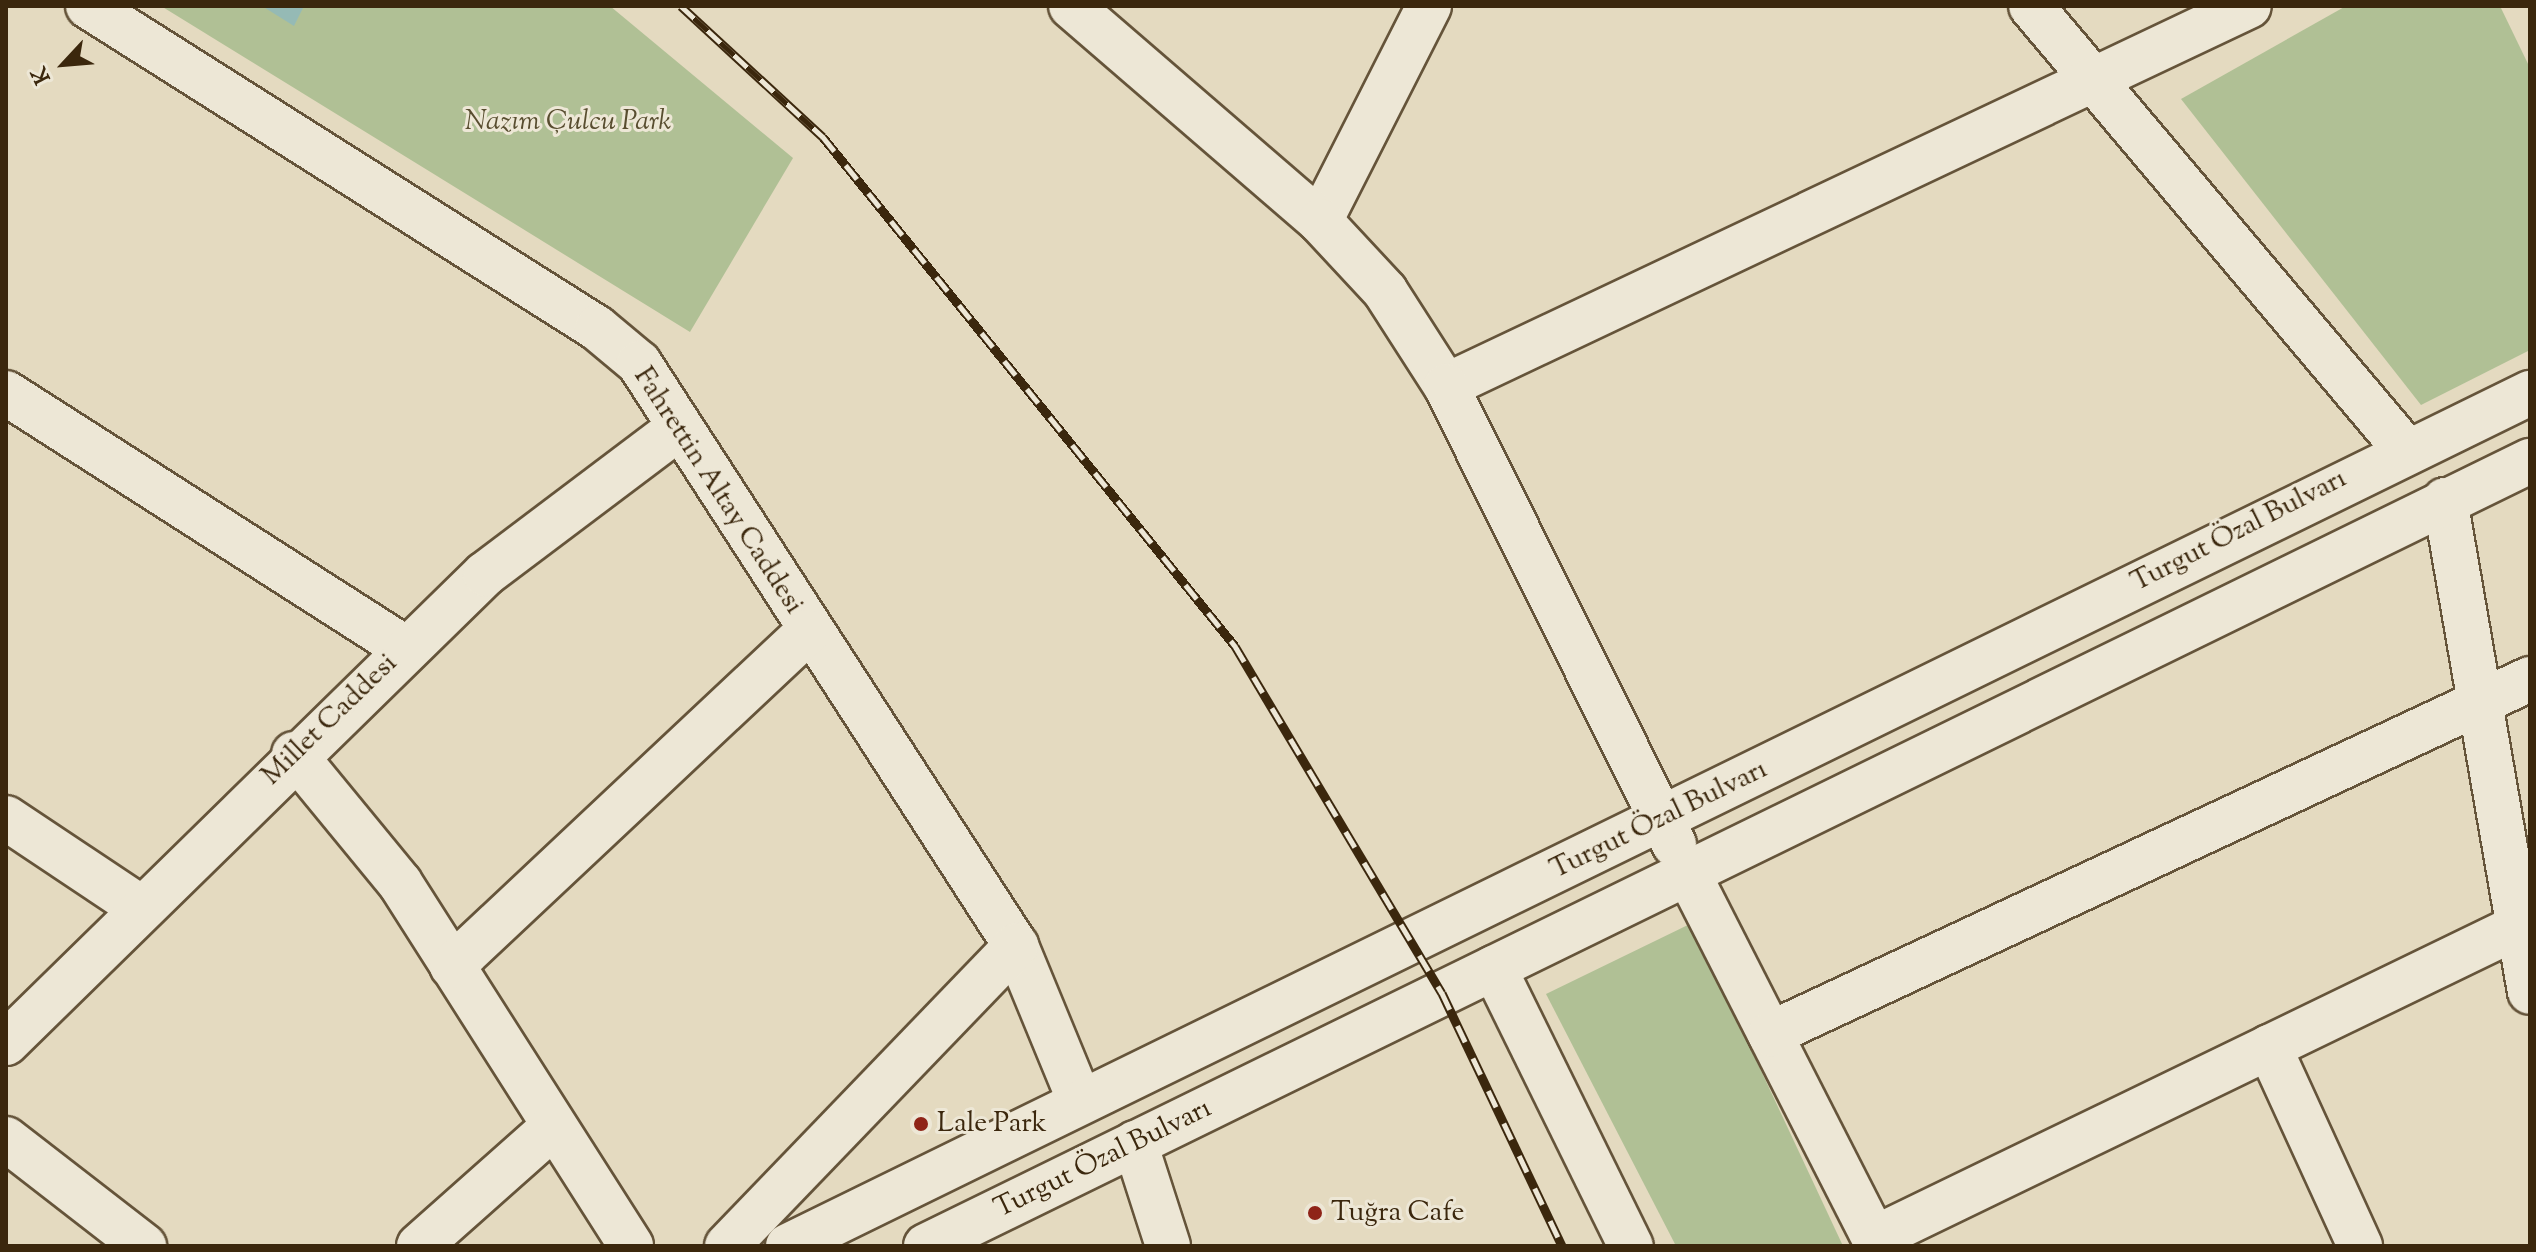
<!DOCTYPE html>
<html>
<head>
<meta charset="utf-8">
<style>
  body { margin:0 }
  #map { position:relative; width:2536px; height:1252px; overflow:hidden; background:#e4dac0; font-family:"Sorts Mill Goudy",serif }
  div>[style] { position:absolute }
  .green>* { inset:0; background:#b0c095 }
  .water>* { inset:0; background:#95bab5 }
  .roads { filter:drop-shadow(2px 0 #65543a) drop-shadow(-2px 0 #65543a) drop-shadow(0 2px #65543a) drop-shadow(0 -2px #65543a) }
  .street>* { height:44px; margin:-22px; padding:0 22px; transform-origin:22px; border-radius:22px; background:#ede7d6 }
  .secondary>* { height:44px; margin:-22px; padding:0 22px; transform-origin:22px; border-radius:22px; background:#ede7d6 }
  .rail>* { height:9px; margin-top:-4.5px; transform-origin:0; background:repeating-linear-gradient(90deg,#ede7d6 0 18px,#3b270d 0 36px); box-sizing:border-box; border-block:2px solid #3b270d }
  .dots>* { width:22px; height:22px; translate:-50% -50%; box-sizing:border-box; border:4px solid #ede7d6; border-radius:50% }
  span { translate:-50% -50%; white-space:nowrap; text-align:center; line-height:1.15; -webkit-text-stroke:6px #ede7d6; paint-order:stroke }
  .park-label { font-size:28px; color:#584d2f; font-style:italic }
  .street-label { font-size:28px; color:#3b270d }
  .poi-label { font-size:28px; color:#3b270d }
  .left { translate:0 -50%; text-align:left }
  .frame { position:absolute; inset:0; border:8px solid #3b270d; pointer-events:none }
  .north { position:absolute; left:24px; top:24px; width:80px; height:80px; -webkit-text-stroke:6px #ede7d6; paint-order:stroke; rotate:244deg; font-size:22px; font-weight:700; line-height:32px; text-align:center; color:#3b270d }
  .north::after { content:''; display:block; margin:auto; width:28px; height:36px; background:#3b270d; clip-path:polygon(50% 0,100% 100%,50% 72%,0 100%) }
</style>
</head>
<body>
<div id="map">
  <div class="green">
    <i style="clip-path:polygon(161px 6px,610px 6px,793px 158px,690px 332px)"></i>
    <i style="clip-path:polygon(2346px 6px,2500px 6px,2530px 68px,2530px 350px,2421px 405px,2181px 99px)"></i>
    <i style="clip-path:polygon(1692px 923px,1843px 1246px,1676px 1246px,1546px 994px)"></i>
  </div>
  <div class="water">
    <i style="clip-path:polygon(262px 6px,304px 6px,294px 26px)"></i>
  </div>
  <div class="roads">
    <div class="street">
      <i style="left:88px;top:6px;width:602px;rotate:32.32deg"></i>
      <i style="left:597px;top:328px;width:55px;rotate:39.8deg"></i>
      <i style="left:639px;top:363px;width:694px;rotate:57.11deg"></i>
      <i style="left:1016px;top:946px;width:168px;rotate:67.6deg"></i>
      <i style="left:2031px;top:6px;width:578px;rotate:49.84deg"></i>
      <i style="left:1320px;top:221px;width:241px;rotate:-63.1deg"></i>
      <i style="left:1446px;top:386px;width:888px;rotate:-25.32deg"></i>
      <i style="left:6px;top:393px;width:475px;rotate:32.6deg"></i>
      <i style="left:2445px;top:500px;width:499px;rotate:80.2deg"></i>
      <i style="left:294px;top:754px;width:167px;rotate:50.6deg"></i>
      <i style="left:400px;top:883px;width:430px;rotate:57.5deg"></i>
      <i style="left:6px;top:818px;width:159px;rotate:33.7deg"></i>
      <i style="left:1689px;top:875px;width:416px;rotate:63deg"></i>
      <i style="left:452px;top:966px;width:488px;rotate:-43.2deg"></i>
      <i style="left:1494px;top:968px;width:310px;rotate:63.8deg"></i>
      <i style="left:1770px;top:1034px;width:839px;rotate:-25.04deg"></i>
      <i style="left:6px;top:1043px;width:670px;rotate:-44.4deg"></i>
      <i style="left:485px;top:574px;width:244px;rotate:-37deg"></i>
      <i style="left:2269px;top:1047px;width:219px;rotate:65.4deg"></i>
      <i style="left:6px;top:1139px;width:175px;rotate:37.8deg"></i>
      <i style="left:1875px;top:1238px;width:728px;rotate:-25.83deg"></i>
      <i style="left:419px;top:1246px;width:178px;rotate:-41.6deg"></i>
      <i style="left:727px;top:1246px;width:417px;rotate:-46.1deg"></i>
    </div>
    <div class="secondary">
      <i style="left:1071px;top:6px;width:329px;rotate:40.8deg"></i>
      <i style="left:1320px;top:221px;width:96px;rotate:47.1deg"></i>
      <i style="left:1385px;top:291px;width:113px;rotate:57.3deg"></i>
      <i style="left:1446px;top:386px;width:512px;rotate:63.54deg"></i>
      <i style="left:1135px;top:1143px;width:108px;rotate:72.2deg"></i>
      <i style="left:788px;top:1246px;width:1940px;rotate:-26.09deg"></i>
      <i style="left:926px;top:1246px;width:1786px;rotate:-26.08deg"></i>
    </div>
  </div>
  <div class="rail">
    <i style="left:681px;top:6px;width:193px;rotate:42.7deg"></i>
    <i style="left:823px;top:137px;width:655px;rotate:51.01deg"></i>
    <i style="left:1235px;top:646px;width:404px;rotate:59.2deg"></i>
    <i style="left:1442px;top:993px;width:280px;rotate:64.6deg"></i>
  </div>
  <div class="dots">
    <i style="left:921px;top:1124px;background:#8f2418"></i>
    <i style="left:1315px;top:1213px;background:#8f2418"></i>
  </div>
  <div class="park-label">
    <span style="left:568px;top:122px">Nazım Çulcu Park</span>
  </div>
  <div class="street-label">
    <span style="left:718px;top:491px;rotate:57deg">Fahrettin Altay Caddesi</span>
    <span style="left:2239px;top:531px;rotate:-27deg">Turgut Özal Bulvarı</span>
    <span style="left:330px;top:720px;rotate:-44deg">Millet Caddesi</span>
    <span style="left:1659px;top:820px;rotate:-26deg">Turgut Özal Bulvarı</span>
    <span style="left:1103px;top:1159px;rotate:-26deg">Turgut Özal Bulvarı</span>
  </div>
  <div class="poi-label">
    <span class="left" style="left:937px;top:1124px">Lale Park</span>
    <span class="left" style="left:1331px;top:1213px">Tuğra Cafe</span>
  </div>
  <div class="frame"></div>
  <div class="north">K</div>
</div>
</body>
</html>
